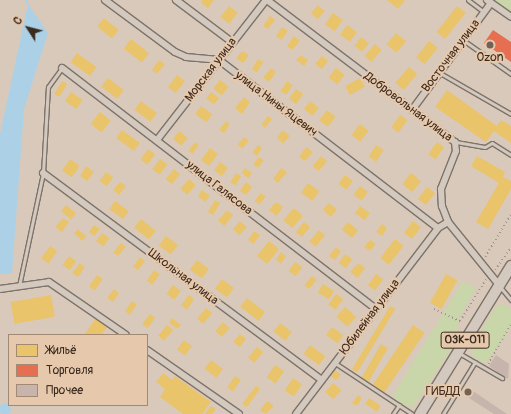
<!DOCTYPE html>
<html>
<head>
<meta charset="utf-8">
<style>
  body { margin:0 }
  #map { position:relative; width:511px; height:414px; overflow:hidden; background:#d9c9ba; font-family:Pangolin,sans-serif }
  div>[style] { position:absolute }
  .green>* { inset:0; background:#c8d6aa }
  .water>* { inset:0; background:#acd1e7 }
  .round { border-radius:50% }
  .homes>* { inset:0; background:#e9c46a; transform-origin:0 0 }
  .shops>* { inset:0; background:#e76f51 }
  .stream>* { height:2px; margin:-1px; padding:0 1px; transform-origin:1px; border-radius:1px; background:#acd1e7 }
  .building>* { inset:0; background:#c7b4ac }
  .path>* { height:1.5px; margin-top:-0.75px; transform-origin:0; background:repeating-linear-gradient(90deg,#9e938b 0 1px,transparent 0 4px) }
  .roads { filter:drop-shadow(1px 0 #7d7369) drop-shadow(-1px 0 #7d7369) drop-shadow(0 1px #7d7369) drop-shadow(0 -1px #7d7369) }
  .service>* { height:3px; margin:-1.5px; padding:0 1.5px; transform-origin:1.5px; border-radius:1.5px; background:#d4c9bf }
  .minor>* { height:6px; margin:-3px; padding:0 3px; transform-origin:3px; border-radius:3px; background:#d4c9bf }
  .primary>* { height:10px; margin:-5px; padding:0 5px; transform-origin:5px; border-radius:5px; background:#d4c9bf }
  .dots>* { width:11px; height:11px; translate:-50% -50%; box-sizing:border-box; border:2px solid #e6c9ad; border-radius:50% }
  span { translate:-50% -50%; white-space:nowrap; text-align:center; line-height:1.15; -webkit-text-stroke:4px #e6c9ad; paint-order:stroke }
  .shield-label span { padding:1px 3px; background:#e6c9ad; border:1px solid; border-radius:3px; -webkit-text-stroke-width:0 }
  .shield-label { font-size:11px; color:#3b2a1e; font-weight:700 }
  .street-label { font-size:12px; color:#3b2a1e }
  .poi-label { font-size:12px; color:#3b2a1e }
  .right { translate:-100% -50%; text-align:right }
  .legend { position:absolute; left:8px; top:334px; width:140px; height:72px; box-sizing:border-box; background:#e6c9ad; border:1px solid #a28974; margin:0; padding:5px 7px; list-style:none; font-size:12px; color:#3b2a1e }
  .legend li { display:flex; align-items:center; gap:8px; height:20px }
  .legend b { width:20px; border:1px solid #a28974 }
  .north { position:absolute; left:8px; top:8px; width:40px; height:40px; -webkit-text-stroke:3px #e6c9ad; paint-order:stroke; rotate:306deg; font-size:11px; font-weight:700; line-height:16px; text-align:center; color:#3b2a1e }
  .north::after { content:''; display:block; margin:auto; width:14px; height:18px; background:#3b2a1e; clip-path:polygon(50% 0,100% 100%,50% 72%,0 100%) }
</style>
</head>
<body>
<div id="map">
  <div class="green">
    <i style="clip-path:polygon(492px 0,511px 0,511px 13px)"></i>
    <i style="clip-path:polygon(463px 281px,476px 288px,459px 318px,454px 345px,413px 407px,400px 404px,393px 395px)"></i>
    <i style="clip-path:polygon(504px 304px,511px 310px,511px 327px,488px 361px,482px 362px,472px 356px,471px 348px,496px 306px)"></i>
  </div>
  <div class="water">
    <i style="clip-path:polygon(28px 4px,48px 33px,24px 109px,12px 273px,0 274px,0 134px)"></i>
    <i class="round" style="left:-1px;top:403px;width:12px;height:12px"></i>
  </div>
  <div class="homes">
    <i style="clip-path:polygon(202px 0,214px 0,208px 8px,201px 3px)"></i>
    <i style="clip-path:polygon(387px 0,405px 0,398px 9px)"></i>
    <i style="left:318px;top:5px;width:9px;height:11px;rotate:41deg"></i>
    <i style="left:229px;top:6px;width:11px;height:14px;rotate:38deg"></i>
    <i style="left:457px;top:6px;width:11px;height:33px;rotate:38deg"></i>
    <i style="left:333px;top:13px;width:12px;height:14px;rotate:35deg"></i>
    <i style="clip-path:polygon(270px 16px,275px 20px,268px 29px,263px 26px)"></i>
    <i style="left:104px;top:18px;width:19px;height:11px;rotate:39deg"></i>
    <i style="left:347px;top:25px;width:12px;height:12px;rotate:35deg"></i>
    <i style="left:282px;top:27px;width:7px;height:11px;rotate:34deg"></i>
    <i style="left:396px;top:33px;width:13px;height:15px;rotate:39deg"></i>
    <i style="clip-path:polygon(294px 36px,300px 41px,292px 50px,287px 46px)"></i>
    <i style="left:361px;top:37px;width:10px;height:11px;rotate:37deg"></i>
    <i style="left:131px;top:39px;width:23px;height:12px;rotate:38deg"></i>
    <i style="left:429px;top:41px;width:11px;height:21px;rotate:38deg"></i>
    <i style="left:375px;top:44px;width:9px;height:16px;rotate:41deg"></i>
    <i style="clip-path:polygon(242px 51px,249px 55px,243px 63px,236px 58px)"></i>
    <i style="left:77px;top:53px;width:24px;height:11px;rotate:36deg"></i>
    <i style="clip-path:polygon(301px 55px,308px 60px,304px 66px,296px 60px)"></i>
    <i style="clip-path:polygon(322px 56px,328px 61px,322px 69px,315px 64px)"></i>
    <i style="left:258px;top:59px;width:6px;height:12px;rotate:31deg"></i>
    <i style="clip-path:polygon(159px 60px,165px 64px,157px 74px,152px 70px)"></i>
    <i style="left:409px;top:67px;width:11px;height:21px;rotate:41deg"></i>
    <i style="clip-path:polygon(271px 68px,276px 72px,269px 82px,263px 78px)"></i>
    <i style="left:336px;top:68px;width:11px;height:12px;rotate:38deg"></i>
    <i style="left:177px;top:75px;width:10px;height:15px;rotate:37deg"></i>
    <i style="left:108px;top:78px;width:20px;height:11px;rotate:37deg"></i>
    <i style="left:360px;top:78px;width:10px;height:17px;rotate:61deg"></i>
    <i style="left:220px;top:80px;width:11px;height:11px;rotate:38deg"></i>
    <i style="left:62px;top:81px;width:6px;height:15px;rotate:31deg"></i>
    <i style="left:287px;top:81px;width:7px;height:12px;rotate:34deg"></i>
    <i style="left:296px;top:89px;width:9px;height:12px;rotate:36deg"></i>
    <i style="clip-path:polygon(447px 90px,497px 126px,501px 120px,511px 126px,511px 143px,494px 131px,486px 142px,435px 107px)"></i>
    <i style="left:71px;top:92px;width:14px;height:11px;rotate:34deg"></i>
    <i style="left:211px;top:92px;width:10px;height:8px;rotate:37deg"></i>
    <i style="clip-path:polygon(244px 97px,250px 102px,242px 114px,235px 108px)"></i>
    <i style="left:141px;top:101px;width:20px;height:11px;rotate:37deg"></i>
    <i style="left:310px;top:101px;width:11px;height:10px;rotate:38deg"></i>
    <i style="left:201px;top:106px;width:14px;height:10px;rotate:36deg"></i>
    <i style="left:327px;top:110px;width:11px;height:13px;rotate:38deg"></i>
    <i style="left:100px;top:112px;width:14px;height:15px;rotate:39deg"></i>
    <i style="left:400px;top:115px;width:9px;height:15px;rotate:36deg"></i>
    <i style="left:268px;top:116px;width:5px;height:11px;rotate:37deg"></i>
    <i style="clip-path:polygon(226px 121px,230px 124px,224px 133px,219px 130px)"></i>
    <i style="left:360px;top:124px;width:11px;height:14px;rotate:38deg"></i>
    <i style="left:122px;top:130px;width:22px;height:10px;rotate:36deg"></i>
    <i style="left:283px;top:130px;width:9px;height:10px;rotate:41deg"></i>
    <i style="left:179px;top:131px;width:11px;height:10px;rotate:38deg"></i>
    <i style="left:244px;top:137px;width:6px;height:10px;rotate:39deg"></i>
    <i style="left:195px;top:142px;width:5px;height:11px;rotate:37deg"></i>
    <i style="left:437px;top:142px;width:9px;height:15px;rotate:36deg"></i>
    <i style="clip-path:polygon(258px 145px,262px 148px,257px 156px,252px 152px)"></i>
    <i style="left:376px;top:145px;width:9px;height:14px;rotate:32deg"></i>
    <i style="clip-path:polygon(306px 147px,313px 152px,305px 161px,299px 157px)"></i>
    <i style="left:210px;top:148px;width:10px;height:15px;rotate:37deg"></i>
    <i style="left:148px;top:149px;width:9px;height:13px;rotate:36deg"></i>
    <i style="left:321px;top:156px;width:8px;height:13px;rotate:40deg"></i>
    <i style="clip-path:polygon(477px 156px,505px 172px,503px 177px,511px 181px,511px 189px,488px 229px,476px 222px,499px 183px,471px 166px)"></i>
    <i style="left:259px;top:157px;width:6px;height:9px;rotate:39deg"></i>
    <i style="left:70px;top:159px;width:12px;height:14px;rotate:35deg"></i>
    <i style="left:160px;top:159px;width:9px;height:13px;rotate:36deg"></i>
    <i style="left:220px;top:162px;width:10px;height:10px;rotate:37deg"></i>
    <i style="clip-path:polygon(86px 166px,94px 172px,87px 181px,80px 176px)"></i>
    <i style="left:245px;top:168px;width:9px;height:6px;rotate:36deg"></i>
    <i style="clip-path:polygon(281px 168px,287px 172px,278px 183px,273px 179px)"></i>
    <i style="left:174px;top:169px;width:8px;height:13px;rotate:40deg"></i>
    <i style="left:106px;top:172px;width:9px;height:11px;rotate:36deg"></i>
    <i style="left:236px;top:173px;width:6px;height:11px;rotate:31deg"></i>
    <i style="left:411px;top:173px;width:13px;height:14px;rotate:39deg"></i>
    <i style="left:345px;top:175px;width:10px;height:11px;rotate:37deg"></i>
    <i style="left:189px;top:179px;width:9px;height:13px;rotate:41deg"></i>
    <i style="clip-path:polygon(120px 182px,126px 186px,119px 195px,113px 190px)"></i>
    <i style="clip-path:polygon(246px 182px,252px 187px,246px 195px,240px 191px)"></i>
    <i style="left:308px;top:183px;width:14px;height:12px;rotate:36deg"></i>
    <i style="left:360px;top:186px;width:10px;height:11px;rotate:37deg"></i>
    <i style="left:427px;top:187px;width:10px;height:15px;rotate:37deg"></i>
    <i style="clip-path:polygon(202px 190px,210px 196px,205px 202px,198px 196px)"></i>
    <i style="left:261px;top:193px;width:6px;height:10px;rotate:39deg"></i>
    <i style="left:215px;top:200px;width:6px;height:14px;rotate:31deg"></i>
    <i style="left:115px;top:201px;width:17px;height:10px;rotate:36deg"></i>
    <i style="clip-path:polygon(276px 202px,283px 207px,277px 216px,269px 210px)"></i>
    <i style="clip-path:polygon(328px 203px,337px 209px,331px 217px,323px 210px)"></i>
    <i style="left:66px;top:205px;width:13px;height:8px;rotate:39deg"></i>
    <i style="left:360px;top:206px;width:12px;height:9px;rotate:35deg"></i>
    <i style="left:294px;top:208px;width:12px;height:16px;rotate:42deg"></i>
    <i style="left:227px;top:210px;width:8px;height:14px;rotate:40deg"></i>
    <i style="clip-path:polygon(63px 218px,69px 222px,62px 232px,55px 227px)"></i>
    <i style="left:141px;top:219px;width:19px;height:11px;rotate:39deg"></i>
    <i style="left:240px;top:221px;width:9px;height:11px;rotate:41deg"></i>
    <i style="left:413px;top:221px;width:10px;height:15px;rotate:37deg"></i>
    <i style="left:304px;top:222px;width:8px;height:13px;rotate:40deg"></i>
    <i style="left:348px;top:222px;width:13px;height:10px;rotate:39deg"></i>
    <i style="clip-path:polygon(382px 224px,387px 228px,382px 236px,376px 232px)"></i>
    <i style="clip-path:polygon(94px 225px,100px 229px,94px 236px,89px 232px)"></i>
    <i style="left:78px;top:229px;width:11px;height:6px;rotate:41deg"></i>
    <i style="left:319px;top:230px;width:8px;height:15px;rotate:40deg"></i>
    <i style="left:254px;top:231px;width:7px;height:11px;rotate:34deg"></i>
    <i style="left:102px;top:233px;width:9px;height:10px;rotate:36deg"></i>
    <i style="left:166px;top:236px;width:15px;height:12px;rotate:37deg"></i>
    <i style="left:395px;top:239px;width:11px;height:24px;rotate:38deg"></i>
    <i style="clip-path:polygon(370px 240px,376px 244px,370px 251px,364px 247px)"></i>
    <i style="left:269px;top:241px;width:13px;height:19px;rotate:39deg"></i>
    <i style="left:121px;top:243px;width:6px;height:12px;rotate:39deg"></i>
    <i style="left:50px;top:246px;width:9px;height:15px;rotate:36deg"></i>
    <i style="clip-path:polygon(336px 247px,341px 251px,335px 260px,329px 256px)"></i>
    <i style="clip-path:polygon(281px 252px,286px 256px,281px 264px,276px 260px)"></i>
    <i style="left:345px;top:254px;width:9px;height:11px;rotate:36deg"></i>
    <i style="left:69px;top:256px;width:9px;height:11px;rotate:36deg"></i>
    <i style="clip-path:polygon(140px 257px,145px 261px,138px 270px,133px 267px)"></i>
    <i style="left:197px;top:260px;width:15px;height:12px;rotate:37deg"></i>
    <i style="left:295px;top:262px;width:9px;height:11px;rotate:36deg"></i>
    <i style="clip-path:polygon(80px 263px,85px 267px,78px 277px,72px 273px)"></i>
    <i style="clip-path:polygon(358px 263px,365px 268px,358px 278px,350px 272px)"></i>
    <i style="left:154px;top:270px;width:7px;height:13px;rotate:34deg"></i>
    <i style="left:376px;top:274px;width:9px;height:14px;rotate:36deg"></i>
    <i style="left:446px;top:274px;width:13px;height:33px;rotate:29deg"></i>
    <i style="left:97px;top:275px;width:7px;height:14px;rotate:34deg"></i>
    <i style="left:312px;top:276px;width:6px;height:12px;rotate:39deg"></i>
    <i style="left:222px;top:279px;width:15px;height:12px;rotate:37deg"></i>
    <i style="left:323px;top:284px;width:13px;height:10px;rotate:32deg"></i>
    <i style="left:173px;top:285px;width:10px;height:11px;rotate:37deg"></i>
    <i style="clip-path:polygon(114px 289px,119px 293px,113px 302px,107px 298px)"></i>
    <i style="left:336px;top:294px;width:9px;height:13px;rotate:36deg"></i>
    <i style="left:51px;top:295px;width:22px;height:41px;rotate:80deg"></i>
    <i style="clip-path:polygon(189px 295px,194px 299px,187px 310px,181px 305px)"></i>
    <i style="left:247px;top:298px;width:23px;height:11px;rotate:38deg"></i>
    <i style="clip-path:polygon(132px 301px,137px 304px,130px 315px,125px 311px)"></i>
    <i style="left:390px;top:306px;width:6px;height:74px;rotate:31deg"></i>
    <i style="left:345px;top:307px;width:15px;height:13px;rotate:42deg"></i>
    <i style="left:206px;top:308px;width:8px;height:14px;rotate:40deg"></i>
    <i style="clip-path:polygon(150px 314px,155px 318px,148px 328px,142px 324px)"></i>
    <i style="clip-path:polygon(96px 318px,108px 326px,101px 335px,84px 335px)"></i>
    <i style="clip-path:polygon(172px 318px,181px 325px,178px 329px,169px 323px)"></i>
    <i style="left:223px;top:322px;width:9px;height:12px;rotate:41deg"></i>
    <i style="left:280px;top:323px;width:15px;height:11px;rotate:37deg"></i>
    <i style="left:167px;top:325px;width:8px;height:14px;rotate:40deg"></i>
    <i style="left:413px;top:325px;width:14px;height:72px;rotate:34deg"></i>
    <i style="left:332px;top:327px;width:14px;height:10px;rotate:36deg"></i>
    <i style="clip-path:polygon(240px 334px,246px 339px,240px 347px,233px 342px)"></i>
    <i style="left:184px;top:340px;width:10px;height:12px;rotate:37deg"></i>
    <i style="left:381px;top:344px;width:8px;height:39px;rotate:30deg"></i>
    <i style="left:310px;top:345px;width:19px;height:11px;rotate:36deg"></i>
    <i style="left:257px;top:347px;width:8px;height:14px;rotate:40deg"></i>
    <i style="left:211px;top:360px;width:15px;height:11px;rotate:37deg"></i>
    <i style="left:275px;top:365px;width:11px;height:15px;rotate:34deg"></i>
    <i style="clip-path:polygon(335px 370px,341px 375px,336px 380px,331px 376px)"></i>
    <i style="clip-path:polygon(163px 373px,172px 380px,175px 376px,211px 402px,202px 414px,183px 414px,160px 397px,165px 389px,156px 382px)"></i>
    <i style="left:235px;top:376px;width:7px;height:14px;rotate:34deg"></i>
    <i style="left:293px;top:378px;width:11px;height:15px;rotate:34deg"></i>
    <i style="left:333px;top:383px;width:11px;height:12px;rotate:41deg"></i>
    <i style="clip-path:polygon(256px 386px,260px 389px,247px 407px,242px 404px)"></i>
    <i style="clip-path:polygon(358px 395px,362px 398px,357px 406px,352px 403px)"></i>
    <i style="left:369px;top:398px;width:14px;height:7px;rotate:34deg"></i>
    <i style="clip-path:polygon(267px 401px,274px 406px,265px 414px,260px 410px)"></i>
    <i style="clip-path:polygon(211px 406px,216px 409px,212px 414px,205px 414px)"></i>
  </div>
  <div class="shops">
    <i style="clip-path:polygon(493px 30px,511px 42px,511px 62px,484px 43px)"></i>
  </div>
  <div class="stream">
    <i style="left:26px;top:0;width:4px;rotate:63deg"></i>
  </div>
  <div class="building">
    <i style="clip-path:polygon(496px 355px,509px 364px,508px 379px,489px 366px)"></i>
    <i style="clip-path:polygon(470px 389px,507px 414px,494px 414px,466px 396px)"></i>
  </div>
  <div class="path">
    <i style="left:485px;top:257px;width:50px;rotate:-58.8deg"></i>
    <i style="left:495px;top:270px;width:28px;rotate:-55deg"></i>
    <i style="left:434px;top:309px;width:29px;rotate:25deg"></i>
    <i style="left:460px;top:321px;width:49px;rotate:-58.2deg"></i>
    <i style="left:488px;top:364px;width:46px;rotate:-60.1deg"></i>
  </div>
  <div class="roads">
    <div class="service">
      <i style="left:468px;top:0;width:20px;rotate:37deg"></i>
      <i style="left:463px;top:40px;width:59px;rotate:35.3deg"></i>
      <i style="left:440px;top:73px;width:82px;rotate:30deg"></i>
      <i style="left:456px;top:142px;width:29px;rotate:10deg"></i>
      <i style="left:485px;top:147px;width:8px;rotate:-30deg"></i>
      <i style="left:492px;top:143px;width:22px;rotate:32deg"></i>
      <i style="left:19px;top:286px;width:116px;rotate:-78deg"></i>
      <i style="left:43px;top:173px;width:86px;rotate:-86.7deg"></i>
      <i style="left:48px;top:87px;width:24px;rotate:-54deg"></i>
      <i style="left:501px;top:288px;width:16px;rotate:50deg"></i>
      <i style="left:459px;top:353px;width:50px;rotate:30.2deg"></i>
      <i style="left:335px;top:363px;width:92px;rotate:33.5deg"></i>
      <i style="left:393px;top:414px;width:11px;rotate:-56deg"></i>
      <i style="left:443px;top:414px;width:61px;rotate:-58.4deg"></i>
    </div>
    <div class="minor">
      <i style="left:105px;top:0;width:87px;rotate:36.6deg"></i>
      <i style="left:175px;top:52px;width:12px;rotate:24deg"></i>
      <i style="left:186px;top:57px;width:33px;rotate:5deg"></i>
      <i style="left:219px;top:60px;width:276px;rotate:37.5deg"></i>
      <i style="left:176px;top:0;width:70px;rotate:36.9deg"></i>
      <i style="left:267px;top:0;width:236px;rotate:37.1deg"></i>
      <i style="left:455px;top:142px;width:9px;rotate:84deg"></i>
      <i style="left:456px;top:151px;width:41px;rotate:111.5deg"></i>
      <i style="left:441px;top:189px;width:17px;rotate:87deg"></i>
      <i style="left:442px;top:206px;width:17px;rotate:69deg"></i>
      <i style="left:448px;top:222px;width:81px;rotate:51deg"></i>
      <i style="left:487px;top:0;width:29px;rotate:35deg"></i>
      <i style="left:62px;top:68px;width:396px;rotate:37.5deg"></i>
      <i style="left:412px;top:110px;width:133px;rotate:-53.6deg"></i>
      <i style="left:157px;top:140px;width:177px;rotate:-52.1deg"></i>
      <i style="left:43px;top:173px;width:347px;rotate:36.6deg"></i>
      <i style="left:0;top:289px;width:49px;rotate:-8.1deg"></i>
      <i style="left:49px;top:282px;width:93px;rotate:34.5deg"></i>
      <i style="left:147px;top:350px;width:112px;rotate:34.8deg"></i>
      <i style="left:296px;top:414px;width:234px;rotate:-52.6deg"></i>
      <i style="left:438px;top:228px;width:12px;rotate:-31deg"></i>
    </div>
    <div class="primary">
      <i style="left:420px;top:414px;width:174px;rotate:-58.4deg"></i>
    </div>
  </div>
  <div class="dots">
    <i style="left:490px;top:45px;background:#726255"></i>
    <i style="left:468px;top:392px;background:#726255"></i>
  </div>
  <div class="shield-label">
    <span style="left:465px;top:340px">03К-011</span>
  </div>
  <div class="street-label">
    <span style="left:451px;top:56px;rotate:-53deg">Восточная улица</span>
    <span style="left:211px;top:70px;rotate:-53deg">Морская улица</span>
    <span style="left:276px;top:104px;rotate:37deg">улица Нины Яцевич</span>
    <span style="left:408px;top:107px;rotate:37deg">Добровольная улица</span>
    <span style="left:219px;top:188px;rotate:38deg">улица Галясова</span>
    <span style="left:183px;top:277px;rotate:37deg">Школьная улица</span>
    <span style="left:370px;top:317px;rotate:-53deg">Юбилейная улица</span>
  </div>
  <div class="poi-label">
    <span style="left:490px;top:58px">Ozon</span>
    <span class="right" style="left:460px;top:392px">ГИБДД</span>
  </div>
  <ul class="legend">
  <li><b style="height:11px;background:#e9c46a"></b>Жильё</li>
  <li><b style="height:11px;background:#e76f51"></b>Торговля</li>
  <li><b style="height:11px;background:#c7b4ac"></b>Прочее</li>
  </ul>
  <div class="north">С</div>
</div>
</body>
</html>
